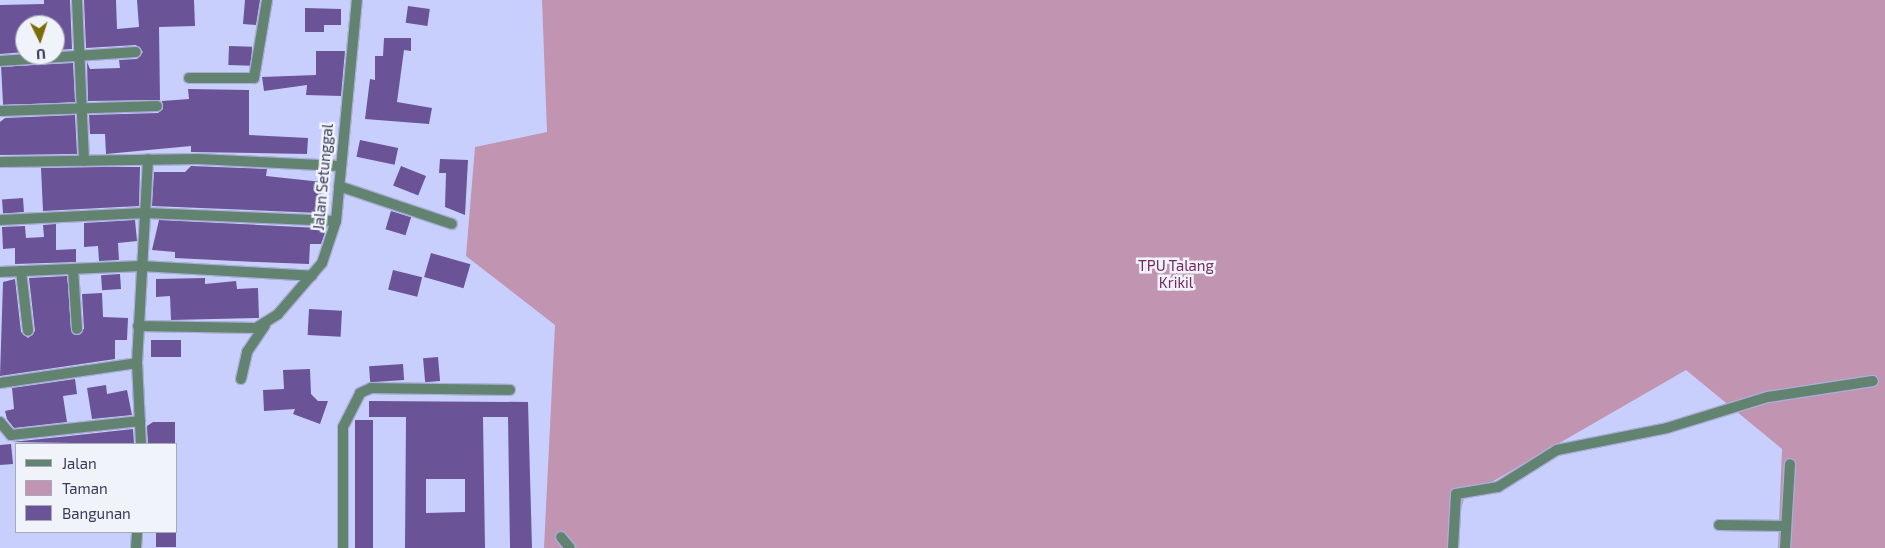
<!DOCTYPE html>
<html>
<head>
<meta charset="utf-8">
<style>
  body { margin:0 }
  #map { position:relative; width:1885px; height:548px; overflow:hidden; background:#c9cffd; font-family:"Exo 2",sans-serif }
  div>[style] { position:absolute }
  .green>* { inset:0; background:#c194b2 }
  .building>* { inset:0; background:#6b5397; transform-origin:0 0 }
  .roads { filter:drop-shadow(1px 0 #a9aed9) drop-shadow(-1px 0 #a9aed9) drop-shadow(0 1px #a9aed9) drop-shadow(0 -1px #a9aed9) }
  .minor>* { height:10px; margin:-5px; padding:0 5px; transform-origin:5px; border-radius:5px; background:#638371 }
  span { translate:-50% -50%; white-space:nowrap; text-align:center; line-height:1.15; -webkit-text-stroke:5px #f1f3fb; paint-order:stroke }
  .street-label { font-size:15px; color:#373a59 }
  .park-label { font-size:15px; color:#782764 }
  .legend { position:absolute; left:15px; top:443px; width:162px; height:90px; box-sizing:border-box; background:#f1f3fb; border:1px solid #a7a9ba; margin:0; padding:6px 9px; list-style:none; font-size:15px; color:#373a59 }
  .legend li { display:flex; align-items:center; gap:10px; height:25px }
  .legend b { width:25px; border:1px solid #a7a9ba }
  .north { position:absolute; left:15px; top:15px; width:50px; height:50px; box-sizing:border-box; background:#f1f3fb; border:1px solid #a7a9ba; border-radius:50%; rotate:176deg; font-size:14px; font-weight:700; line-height:20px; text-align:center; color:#373a59 }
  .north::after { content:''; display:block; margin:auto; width:18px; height:22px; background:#7c6d08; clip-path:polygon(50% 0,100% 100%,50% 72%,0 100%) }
</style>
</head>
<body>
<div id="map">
  <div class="green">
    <i style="clip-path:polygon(542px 0,1885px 0,1885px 548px,1778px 548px,1782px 449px,1686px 370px,1464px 498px,1451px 548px,544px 548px,555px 325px,466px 256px,475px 147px,547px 132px)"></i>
  </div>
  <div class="building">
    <i style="clip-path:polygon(44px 0,70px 0,72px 49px,55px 50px,55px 25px,45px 24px,25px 25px,25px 52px,0 54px,0 5px,44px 4px)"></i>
    <i style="clip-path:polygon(84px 0,116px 0,117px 29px,139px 27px,137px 0,194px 0,195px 26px,159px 27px,160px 100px,88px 101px,87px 62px,90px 69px,120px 68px,119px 60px,137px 59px,143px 52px,136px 45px,86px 48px)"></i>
    <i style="clip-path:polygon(245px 0,260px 0,256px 25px,243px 24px)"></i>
    <i style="left:408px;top:6px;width:22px;height:17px;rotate:8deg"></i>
    <i style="clip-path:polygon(305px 8px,341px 9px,341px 25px,324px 25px,324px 32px,305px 32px)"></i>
    <i style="clip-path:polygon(384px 38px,411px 38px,411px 51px,404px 50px,397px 102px,432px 108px,429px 124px,365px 119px,370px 79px,375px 80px,375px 56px,383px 56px)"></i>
    <i style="left:229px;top:46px;width:23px;height:19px;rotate:2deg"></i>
    <i style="clip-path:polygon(316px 51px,345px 51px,341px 96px,306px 95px,307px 85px,264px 91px,262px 77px,316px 75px)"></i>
    <i style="left:73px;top:63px;width:39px;height:72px;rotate:87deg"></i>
    <i style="clip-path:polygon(188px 89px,249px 90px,249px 135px,308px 138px,307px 154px,191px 152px,191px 146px,106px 154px,105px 134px,90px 134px,89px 115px,158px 113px,163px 109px,162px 101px,189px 99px)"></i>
    <i style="clip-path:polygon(75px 115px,77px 154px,0 155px,0 122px,5px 118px)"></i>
    <i style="left:360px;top:140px;width:39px;height:17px;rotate:12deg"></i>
    <i style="clip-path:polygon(440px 159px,468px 160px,465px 215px,445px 207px,446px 173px,439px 173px)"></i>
    <i style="clip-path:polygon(191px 166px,267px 169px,266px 176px,322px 182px,320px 213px,152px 206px,154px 172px,185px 172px)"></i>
    <i style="left:401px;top:166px;width:27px;height:21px;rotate:22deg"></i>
    <i style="clip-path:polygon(104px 167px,140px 167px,139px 206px,43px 211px,41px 168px)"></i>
    <i style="left:23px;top:198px;width:14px;height:21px;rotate:86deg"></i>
    <i style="left:391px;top:211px;width:21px;height:19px;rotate:17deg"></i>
    <i style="clip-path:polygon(135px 220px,137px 241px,118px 243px,119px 260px,99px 261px,98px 246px,84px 247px,84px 223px)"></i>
    <i style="clip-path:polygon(159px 220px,319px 228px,327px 227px,321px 244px,310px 244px,309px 264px,258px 262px,175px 258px,175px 252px,152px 250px)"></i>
    <i style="clip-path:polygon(56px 224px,56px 250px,76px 249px,76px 262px,15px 264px,15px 248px,3px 249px,2px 227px,25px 226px,26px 238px,44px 237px,43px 225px)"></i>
    <i style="left:431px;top:253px;width:41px;height:25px;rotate:16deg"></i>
    <i style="left:393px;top:270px;width:30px;height:20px;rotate:14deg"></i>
    <i style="left:120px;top:274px;width:15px;height:19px;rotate:86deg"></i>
    <i style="clip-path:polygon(67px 276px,74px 335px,84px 329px,82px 294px,102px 293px,103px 317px,128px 318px,127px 340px,115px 340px,115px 359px,0 376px,3px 282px,15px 279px,21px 332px,28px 338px,35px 331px,29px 278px)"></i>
    <i style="clip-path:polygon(205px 278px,205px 284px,236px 281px,237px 289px,258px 288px,259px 318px,171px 320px,170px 296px,156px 297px,156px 279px)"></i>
    <i style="left:309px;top:309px;width:33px;height:26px;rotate:3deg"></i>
    <i style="left:151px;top:340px;width:30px;height:17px"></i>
    <i style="left:438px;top:357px;width:24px;height:15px;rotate:85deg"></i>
    <i style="left:403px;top:364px;width:16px;height:34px;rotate:86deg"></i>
    <i style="clip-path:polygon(310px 369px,311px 394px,318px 401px,328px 401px,320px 424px,293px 414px,295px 409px,264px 411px,263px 390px,284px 389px,283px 370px)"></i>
    <i style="clip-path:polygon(75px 379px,77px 394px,63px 396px,67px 422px,14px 428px,7px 419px,5px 411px,14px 409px,12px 388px)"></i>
    <i style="clip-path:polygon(106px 385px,107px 394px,127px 390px,132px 415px,92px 419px,87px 388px)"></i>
    <i style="clip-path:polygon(evenodd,369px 401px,528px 402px,532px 548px,510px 548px,508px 417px,483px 417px,485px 548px,405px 548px,406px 417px,369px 417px,369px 401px,426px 479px,465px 479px,465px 512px,426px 513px,426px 479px)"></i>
    <i style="left:355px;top:420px;width:18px;height:128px"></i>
    <i style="clip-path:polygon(153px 422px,175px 422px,175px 444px,148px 444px,147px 426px)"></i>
    <i style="clip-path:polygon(133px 429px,134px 444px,12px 442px,69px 436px)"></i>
    <i style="clip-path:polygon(11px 444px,13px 464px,0 465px,0 445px)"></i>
    <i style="left:156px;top:532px;width:20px;height:15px"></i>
  </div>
  <div class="roads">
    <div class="minor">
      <i style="left:77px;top:0;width:161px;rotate:87.5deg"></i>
      <i style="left:0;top:61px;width:136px;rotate:-3.8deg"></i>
      <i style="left:189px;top:78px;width:65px"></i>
      <i style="left:254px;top:78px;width:79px;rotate:-80.5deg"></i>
      <i style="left:0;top:111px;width:157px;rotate:-1.8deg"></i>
      <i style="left:0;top:162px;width:198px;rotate:-0.9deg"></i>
      <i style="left:198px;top:159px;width:142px;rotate:2.8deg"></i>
      <i style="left:339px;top:186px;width:119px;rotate:18.6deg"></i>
      <i style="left:0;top:220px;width:145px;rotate:-2.8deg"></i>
      <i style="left:145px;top:213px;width:191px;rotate:2.4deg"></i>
      <i style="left:73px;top:269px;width:60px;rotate:86.2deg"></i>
      <i style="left:21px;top:271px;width:60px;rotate:83.3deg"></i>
      <i style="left:0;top:272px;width:141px;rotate:-2.4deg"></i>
      <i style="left:141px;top:266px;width:171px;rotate:3.3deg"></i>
      <i style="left:138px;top:326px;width:118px;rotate:1deg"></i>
      <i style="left:256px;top:328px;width:26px;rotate:-32deg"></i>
      <i style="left:278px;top:314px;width:67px;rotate:-49.2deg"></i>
      <i style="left:322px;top:263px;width:44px;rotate:-71.6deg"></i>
      <i style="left:336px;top:221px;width:222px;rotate:-84.6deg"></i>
      <i style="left:241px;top:379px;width:28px;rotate:-77deg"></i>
      <i style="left:247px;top:352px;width:32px;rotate:-56deg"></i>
      <i style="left:0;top:383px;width:138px;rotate:-8.3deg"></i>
      <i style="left:0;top:422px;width:17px;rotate:50deg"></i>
      <i style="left:11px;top:435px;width:130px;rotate:-6.2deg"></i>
      <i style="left:141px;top:444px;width:81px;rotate:-92.8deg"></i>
      <i style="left:137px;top:363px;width:204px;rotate:-86.9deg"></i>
      <i style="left:1719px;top:525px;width:66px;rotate:0.9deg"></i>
      <i style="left:561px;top:537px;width:14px;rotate:51deg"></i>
      <i style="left:136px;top:548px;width:16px;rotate:-86deg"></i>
      <i style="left:343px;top:548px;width:121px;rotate:-90deg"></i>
      <i style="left:343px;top:427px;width:38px;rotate:-63deg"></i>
      <i style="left:360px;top:393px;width:12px;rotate:-24deg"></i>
      <i style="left:371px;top:388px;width:139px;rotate:0.8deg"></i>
      <i style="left:1453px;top:548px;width:54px;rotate:-86.8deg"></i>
      <i style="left:1456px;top:494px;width:43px;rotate:-9.5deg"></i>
      <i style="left:1498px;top:487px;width:70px;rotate:-32.1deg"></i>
      <i style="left:1557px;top:450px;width:112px;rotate:-11.3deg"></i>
      <i style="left:1667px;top:428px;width:106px;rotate:-17.1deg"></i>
      <i style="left:1768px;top:397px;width:106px;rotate:-8.7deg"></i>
      <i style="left:1785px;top:548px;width:84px;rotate:-86.6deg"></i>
    </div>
  </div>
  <div class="street-label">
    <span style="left:323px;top:177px;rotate:-85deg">Jalan Setunggal</span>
  </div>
  <div class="park-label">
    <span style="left:1176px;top:274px">TPU Talang<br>Krikil</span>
  </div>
  <ul class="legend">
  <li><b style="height:6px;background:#638371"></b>Jalan</li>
  <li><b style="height:14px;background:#c194b2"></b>Taman</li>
  <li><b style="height:14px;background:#6b5397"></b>Bangunan</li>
  </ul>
  <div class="north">U</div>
</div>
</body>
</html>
